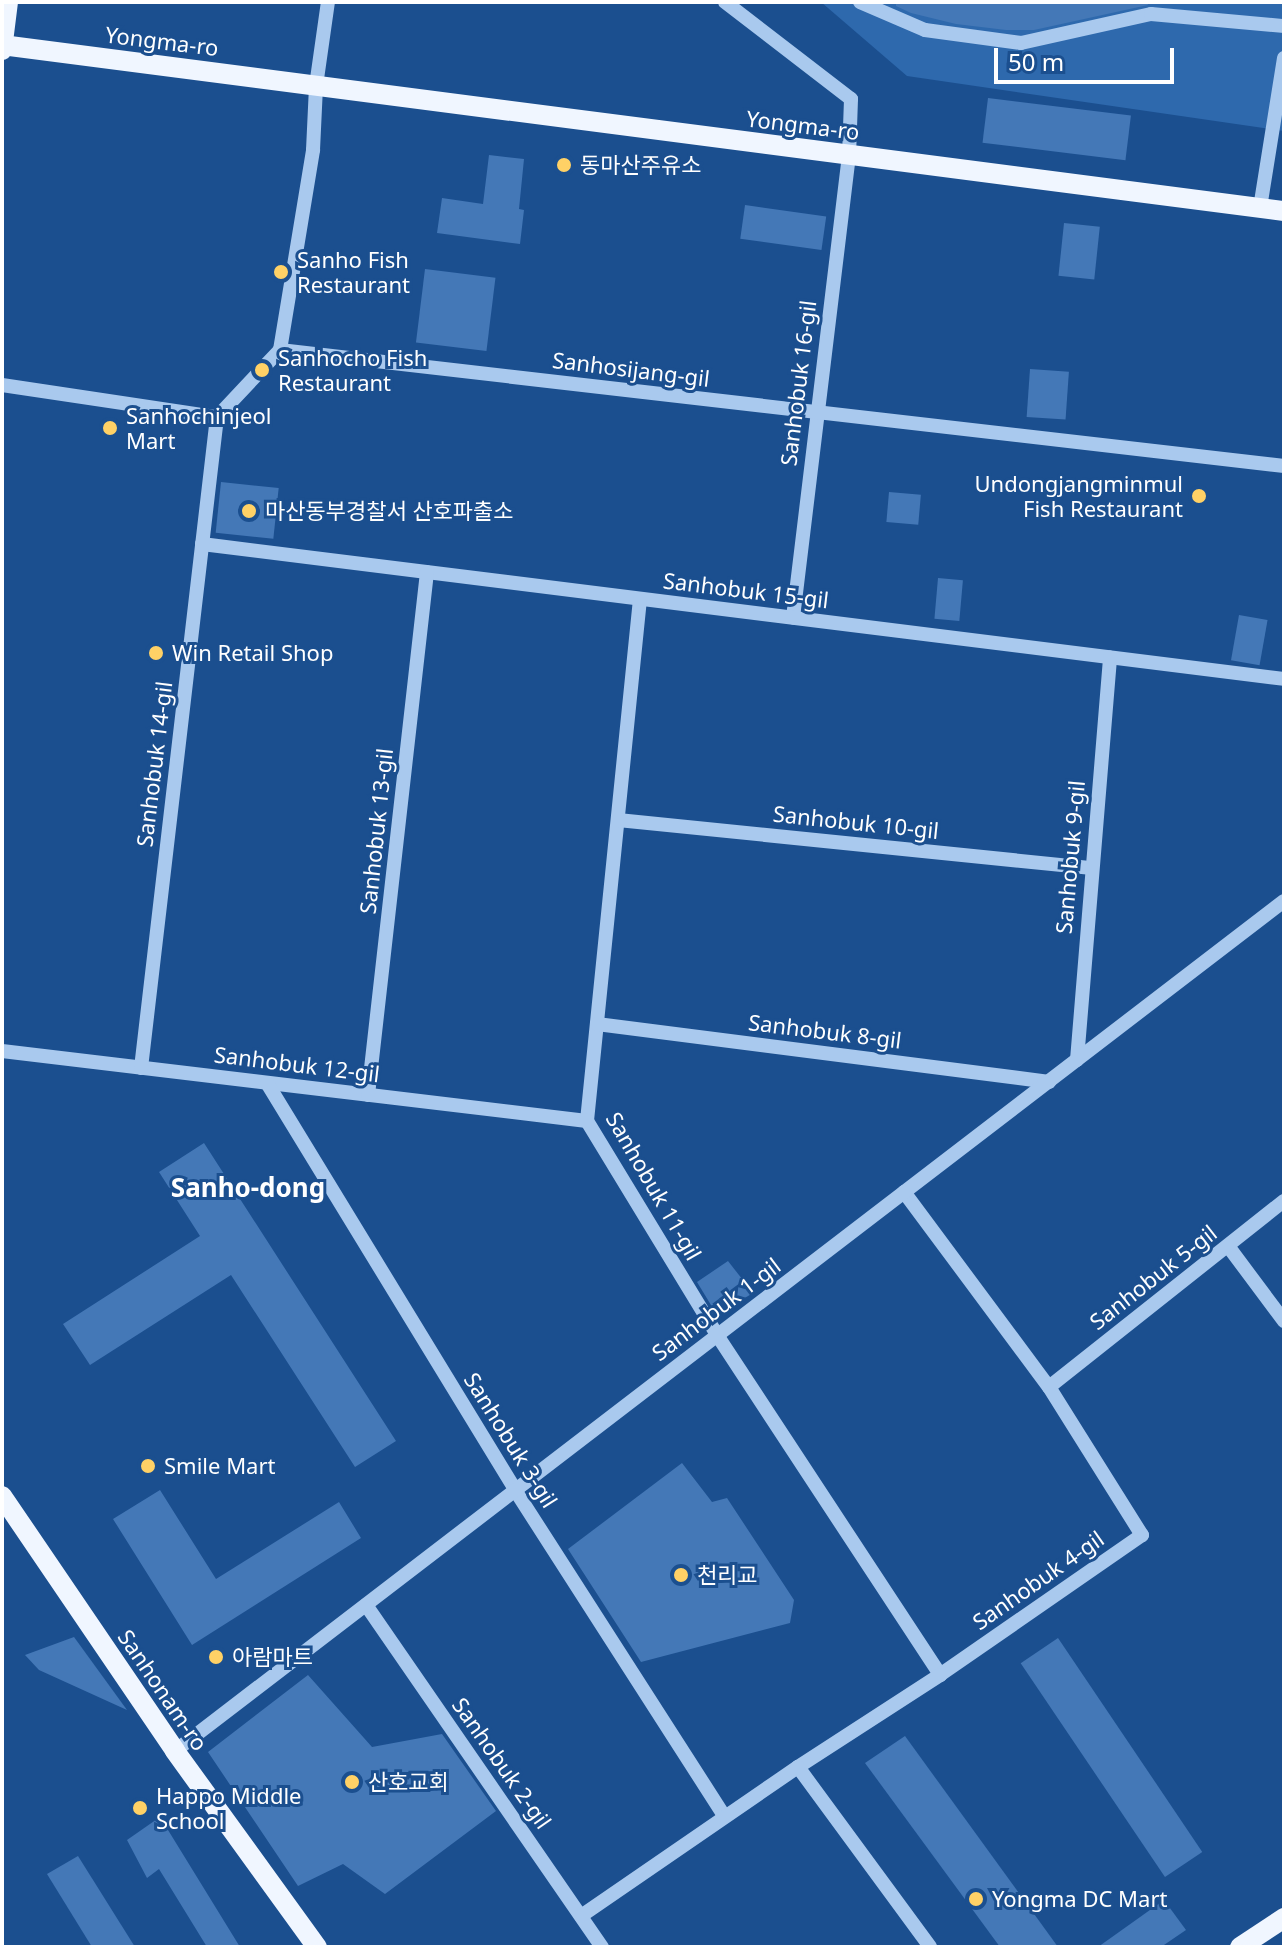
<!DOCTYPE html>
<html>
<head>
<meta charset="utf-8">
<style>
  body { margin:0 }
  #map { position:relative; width:1286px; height:1949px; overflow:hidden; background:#1b4f8f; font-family:"Noto Sans","Noto Sans KR",sans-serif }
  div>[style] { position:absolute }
  .green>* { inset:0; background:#2e69ad }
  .building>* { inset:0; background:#4478b7; transform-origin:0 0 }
  .minor>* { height:14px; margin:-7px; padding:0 7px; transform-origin:7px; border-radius:7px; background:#a9c9ee }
  .major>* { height:20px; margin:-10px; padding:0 10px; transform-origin:10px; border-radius:10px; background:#f0f6ff }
  .dots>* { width:22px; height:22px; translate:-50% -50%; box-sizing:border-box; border:4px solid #1b4f8f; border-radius:50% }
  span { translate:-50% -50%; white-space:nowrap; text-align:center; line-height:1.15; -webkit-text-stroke:6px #1b4f8f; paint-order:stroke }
  .street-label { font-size:22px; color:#fff }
  .poi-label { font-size:22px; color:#fff }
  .left { translate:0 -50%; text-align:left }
  .right { translate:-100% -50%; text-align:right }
  .quarter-label { font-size:26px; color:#fff; font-weight:700 }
  .frame { position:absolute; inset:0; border:4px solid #fff; pointer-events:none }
  .scale { position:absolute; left:994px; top:48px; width:180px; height:36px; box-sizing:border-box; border:4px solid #fff; border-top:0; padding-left:10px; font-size:24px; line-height:28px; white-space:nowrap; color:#fff; -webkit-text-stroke:6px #1b4f8f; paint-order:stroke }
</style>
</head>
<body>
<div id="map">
  <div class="green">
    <i style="clip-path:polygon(821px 2px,1284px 2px,1284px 131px,907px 76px)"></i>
  </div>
  <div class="building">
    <i style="clip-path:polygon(896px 2px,1147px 2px,1148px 5px,1034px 30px,1006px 30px,956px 24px,911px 13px,896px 6px)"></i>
    <i style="left:988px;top:98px;width:144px;height:45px;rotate:7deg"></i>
    <i style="clip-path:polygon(489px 155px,524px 159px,519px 209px,524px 210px,520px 244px,437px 233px,442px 198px,483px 204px)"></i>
    <i style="left:745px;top:205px;width:82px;height:34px;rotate:8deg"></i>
    <i style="left:1064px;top:223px;width:36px;height:53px;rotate:6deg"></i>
    <i style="left:425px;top:269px;width:71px;height:74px;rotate:7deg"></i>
    <i style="left:1030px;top:369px;width:39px;height:48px;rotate:4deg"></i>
    <i style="left:221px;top:482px;width:58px;height:51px;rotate:6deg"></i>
    <i style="left:889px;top:492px;width:32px;height:30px;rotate:5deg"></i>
    <i style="left:938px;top:578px;width:25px;height:41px;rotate:5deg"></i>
    <i style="left:1239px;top:615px;width:29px;height:46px;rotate:10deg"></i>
    <i style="clip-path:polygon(204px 1143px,396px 1441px,355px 1467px,231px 1275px,90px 1365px,63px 1324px,200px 1236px,159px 1172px)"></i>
    <i style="clip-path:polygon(728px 1261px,753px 1293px,717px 1315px,697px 1282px)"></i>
    <i style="clip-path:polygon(682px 1463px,712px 1502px,727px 1498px,794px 1600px,790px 1623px,641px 1662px,568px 1549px)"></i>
    <i style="clip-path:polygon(160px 1490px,216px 1579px,339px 1502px,361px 1538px,192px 1645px,113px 1519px)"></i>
    <i style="clip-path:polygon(74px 1637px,127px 1710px,39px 1670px,25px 1655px)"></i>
    <i style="left:1058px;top:1638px;width:258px;height:45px;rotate:56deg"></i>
    <i style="clip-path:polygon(308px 1675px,372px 1747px,442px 1734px,496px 1811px,385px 1894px,343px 1864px,298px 1886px,208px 1752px)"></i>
    <i style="clip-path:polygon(905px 1736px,1058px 1947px,1000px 1947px,865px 1763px)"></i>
    <i style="clip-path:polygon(160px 1817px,240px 1947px,207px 1947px,159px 1869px,147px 1878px,127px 1840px)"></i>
    <i style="clip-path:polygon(78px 1856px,135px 1947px,92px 1947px,47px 1874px)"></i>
    <i style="clip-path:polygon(1164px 1900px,1186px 1930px,1161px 1947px,1098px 1947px)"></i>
  </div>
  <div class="minor">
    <i style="left:725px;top:2px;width:159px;rotate:37.6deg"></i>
    <i style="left:851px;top:99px;width:56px;rotate:92deg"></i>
    <i style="left:849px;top:155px;width:466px;rotate:96.9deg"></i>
    <i style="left:860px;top:2px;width:71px;rotate:23.3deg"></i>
    <i style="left:925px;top:30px;width:97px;rotate:7.7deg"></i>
    <i style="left:1021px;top:43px;width:133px;rotate:-12.6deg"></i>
    <i style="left:1151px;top:14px;width:134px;rotate:5.2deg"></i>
    <i style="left:1260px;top:208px;width:152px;rotate:-80.9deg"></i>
    <i style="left:280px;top:350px;width:1011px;rotate:6.59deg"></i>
    <i style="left:280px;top:350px;width:203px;rotate:-80.6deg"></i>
    <i style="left:313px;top:150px;width:64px;rotate:-87.3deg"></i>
    <i style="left:316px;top:86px;width:85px;rotate:-81.9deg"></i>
    <i style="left:2px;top:385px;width:217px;rotate:8.5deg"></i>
    <i style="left:217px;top:417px;width:92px;rotate:-46.8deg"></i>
    <i style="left:202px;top:544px;width:1090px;rotate:7.11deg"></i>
    <i style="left:640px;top:599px;width:525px;rotate:95.8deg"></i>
    <i style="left:587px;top:1121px;width:250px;rotate:58.7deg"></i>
    <i style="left:717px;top:1335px;width:407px;rotate:56.7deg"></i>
    <i style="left:618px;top:820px;width:474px;rotate:5.8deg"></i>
    <i style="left:597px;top:1024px;width:456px;rotate:7.3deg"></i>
    <i style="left:2px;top:1051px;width:589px;rotate:6.82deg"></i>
    <i style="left:1077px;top:1060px;width:404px;rotate:-85.3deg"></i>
    <i style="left:141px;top:1068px;width:655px;rotate:-83.34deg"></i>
    <i style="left:267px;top:1083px;width:477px;rotate:58.6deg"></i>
    <i style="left:515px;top:1490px;width:387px;rotate:57.3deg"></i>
    <i style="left:368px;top:1095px;width:526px;rotate:-83.56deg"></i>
    <i style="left:904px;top:1192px;width:243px;rotate:53.4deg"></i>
    <i style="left:1049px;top:1387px;width:175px;rotate:57.9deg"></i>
    <i style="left:1142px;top:1535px;width:246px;rotate:145.3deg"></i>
    <i style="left:940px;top:1675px;width:169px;rotate:147.1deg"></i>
    <i style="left:798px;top:1767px;width:223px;rotate:53.7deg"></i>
    <i style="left:1228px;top:1246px;width:94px;rotate:53.3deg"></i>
    <i style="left:1049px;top:1387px;width:300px;rotate:-38.4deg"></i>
    <i style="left:366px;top:1605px;width:416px;rotate:55.4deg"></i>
    <i style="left:175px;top:1751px;width:1397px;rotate:-37.47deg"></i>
    <i style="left:581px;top:1916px;width:263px;rotate:-34.5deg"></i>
  </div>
  <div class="major">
    <i style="left:2px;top:45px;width:1293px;rotate:7.38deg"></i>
    <i style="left:2px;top:50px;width:48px;rotate:-82.9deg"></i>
    <i style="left:2px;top:1496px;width:308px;rotate:55.8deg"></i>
    <i style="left:175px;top:1751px;width:242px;rotate:54.1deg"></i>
    <i style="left:1240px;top:1947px;width:53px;rotate:-33.4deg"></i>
  </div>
  <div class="dots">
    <i style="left:564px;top:165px;background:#ffd166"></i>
    <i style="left:281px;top:272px;background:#ffd166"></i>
    <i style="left:262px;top:370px;background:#ffd166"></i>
    <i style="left:110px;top:428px;background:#ffd166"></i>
    <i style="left:1199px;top:496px;background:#ffd166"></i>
    <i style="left:249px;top:511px;background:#ffd166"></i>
    <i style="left:156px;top:653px;background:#ffd166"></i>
    <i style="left:148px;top:1466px;background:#ffd166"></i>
    <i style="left:681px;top:1575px;background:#ffd166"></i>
    <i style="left:216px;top:1657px;background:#ffd166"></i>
    <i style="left:352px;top:1782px;background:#ffd166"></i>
    <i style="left:140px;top:1808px;background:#ffd166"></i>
    <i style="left:976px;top:1899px;background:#ffd166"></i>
  </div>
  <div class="street-label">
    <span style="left:162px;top:41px;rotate:7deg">Yongma-ro</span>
    <span style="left:803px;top:125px;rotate:7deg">Yongma-ro</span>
    <span style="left:631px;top:369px;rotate:7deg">Sanhosijang-gil</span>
    <span style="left:798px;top:383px;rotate:-83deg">Sanhobuk 16-gil</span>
    <span style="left:746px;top:590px;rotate:7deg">Sanhobuk 15-gil</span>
    <span style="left:154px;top:764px;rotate:-83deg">Sanhobuk 14-gil</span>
    <span style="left:856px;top:822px;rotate:6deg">Sanhobuk 10-gil</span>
    <span style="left:376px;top:831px;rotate:-84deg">Sanhobuk 13-gil</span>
    <span style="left:1070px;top:857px;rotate:-85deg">Sanhobuk 9-gil</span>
    <span style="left:825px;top:1031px;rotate:7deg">Sanhobuk 8-gil</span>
    <span style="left:297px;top:1064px;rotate:7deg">Sanhobuk 12-gil</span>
    <span style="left:654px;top:1186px;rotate:60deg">Sanhobuk 11-gil</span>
    <span style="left:1153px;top:1277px;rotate:-38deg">Sanhobuk 5-gil</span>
    <span style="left:716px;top:1309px;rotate:-37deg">Sanhobuk 1-gil</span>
    <span style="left:511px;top:1440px;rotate:58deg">Sanhobuk 3-gil</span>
    <span style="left:1038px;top:1580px;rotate:-35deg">Sanhobuk 4-gil</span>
    <span style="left:163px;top:1690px;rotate:56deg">Sanhonam-ro</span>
    <span style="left:502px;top:1763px;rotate:55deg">Sanhobuk 2-gil</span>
  </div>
  <div class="poi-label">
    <span class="left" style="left:580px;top:165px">동마산주유소</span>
    <span class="left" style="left:297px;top:272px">Sanho Fish<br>Restaurant</span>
    <span class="left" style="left:278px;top:370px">Sanhocho Fish<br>Restaurant</span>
    <span class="left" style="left:126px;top:428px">Sanhochinjeol<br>Mart</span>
    <span class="right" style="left:1183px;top:496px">Undongjangminmul<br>Fish Restaurant</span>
    <span class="left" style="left:265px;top:511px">마산동부경찰서 산호파출소</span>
    <span class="left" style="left:172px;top:653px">Win Retail Shop</span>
    <span class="left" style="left:164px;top:1466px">Smile Mart</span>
    <span class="left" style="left:697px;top:1575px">천리교</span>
    <span class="left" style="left:232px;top:1657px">아람마트</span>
    <span class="left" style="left:368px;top:1782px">산호교회</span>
    <span class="left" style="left:156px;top:1808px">Happo Middle<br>School</span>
    <span class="left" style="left:992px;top:1899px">Yongma DC Mart</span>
  </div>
  <div class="quarter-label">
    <span style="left:248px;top:1188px">Sanho-dong</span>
  </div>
  <div class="frame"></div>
  <div class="scale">50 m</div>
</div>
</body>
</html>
